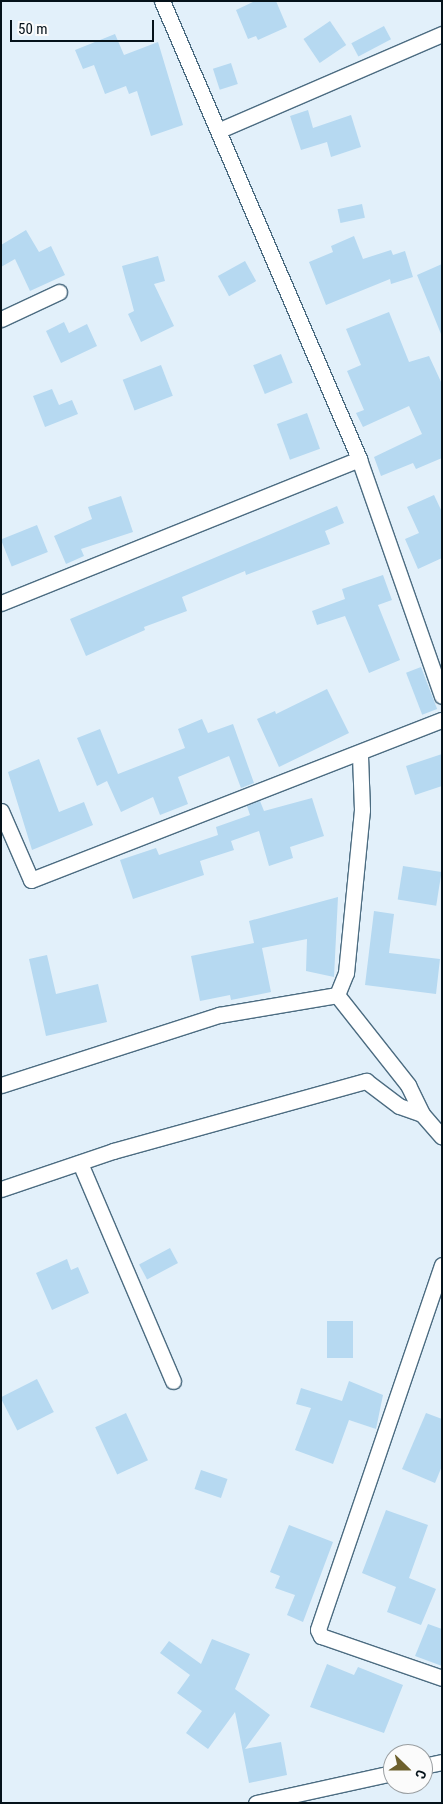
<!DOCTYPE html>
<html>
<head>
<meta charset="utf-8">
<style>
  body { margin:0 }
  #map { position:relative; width:443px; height:1804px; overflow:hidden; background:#e2f0fa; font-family:"Roboto Condensed",sans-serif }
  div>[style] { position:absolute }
  .building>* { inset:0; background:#b6d9f1; transform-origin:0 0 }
  .roads { filter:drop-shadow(1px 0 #4c6c81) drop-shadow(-1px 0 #4c6c81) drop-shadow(0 1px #4c6c81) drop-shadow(0 -1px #4c6c81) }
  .street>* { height:15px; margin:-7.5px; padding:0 7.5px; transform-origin:7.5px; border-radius:7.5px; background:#fff }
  span { translate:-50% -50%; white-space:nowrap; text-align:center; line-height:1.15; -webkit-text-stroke:4.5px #fbfbfb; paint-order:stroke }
  .frame { position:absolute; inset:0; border:2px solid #05121a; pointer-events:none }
  .north { position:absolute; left:383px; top:1744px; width:50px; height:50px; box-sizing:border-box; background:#fbfbfb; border:1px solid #999ea1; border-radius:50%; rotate:112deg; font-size:14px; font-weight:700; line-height:20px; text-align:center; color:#05121a }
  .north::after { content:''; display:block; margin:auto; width:18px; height:22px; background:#6d602d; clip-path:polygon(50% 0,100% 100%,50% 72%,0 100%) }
  .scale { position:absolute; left:10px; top:20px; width:144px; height:22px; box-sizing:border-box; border:2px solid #05121a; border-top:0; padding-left:6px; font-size:15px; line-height:18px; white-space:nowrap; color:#05121a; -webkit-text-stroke:4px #fbfbfb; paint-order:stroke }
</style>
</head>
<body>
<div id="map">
  <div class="building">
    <i style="clip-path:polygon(255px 1px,276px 1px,287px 27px,258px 40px,256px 36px,248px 39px,236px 10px)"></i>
    <i style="left:330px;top:21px;width:29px;height:32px;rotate:56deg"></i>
    <i style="left:384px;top:26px;width:15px;height:37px;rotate:62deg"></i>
    <i style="clip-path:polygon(115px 34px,124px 55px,158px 42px,183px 125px,151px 136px,137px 91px,129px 94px,126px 86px,105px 94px,94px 65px,83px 69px,75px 50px)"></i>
    <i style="left:231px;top:63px;width:22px;height:19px;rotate:72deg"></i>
    <i style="clip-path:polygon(308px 110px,313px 128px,351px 115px,361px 147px,331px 157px,327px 142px,301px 150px,290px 116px)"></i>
    <i style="left:362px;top:204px;width:14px;height:25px;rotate:78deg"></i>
    <i style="clip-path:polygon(26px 230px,39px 252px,51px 246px,65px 275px,30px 291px,15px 259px,1px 267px,1px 245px)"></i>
    <i style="clip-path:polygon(354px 236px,363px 259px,391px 250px,393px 255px,405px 251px,413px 277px,391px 284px,390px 279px,326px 305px,309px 262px,333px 252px,331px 246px)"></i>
    <i style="clip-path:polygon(158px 256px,165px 281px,154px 284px,174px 326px,141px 342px,128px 314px,134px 311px,122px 266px)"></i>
    <i style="left:245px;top:261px;width:23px;height:31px;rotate:61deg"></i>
    <i style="clip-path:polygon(442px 264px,442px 334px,441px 334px,417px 275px)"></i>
    <i style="clip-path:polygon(389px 312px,409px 362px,429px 356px,442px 384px,442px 458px,416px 469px,413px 463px,381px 476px,374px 457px,422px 434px,409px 406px,363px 427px,356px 413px,364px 410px,347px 371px,361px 365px,346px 329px)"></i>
    <i style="clip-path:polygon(64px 322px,69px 333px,87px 324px,97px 346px,61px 363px,46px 331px)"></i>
    <i style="left:281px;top:354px;width:31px;height:30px;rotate:68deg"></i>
    <i style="left:161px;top:365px;width:33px;height:41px;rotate:69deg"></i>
    <i style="clip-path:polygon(52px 389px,59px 405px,72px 400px,78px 414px,45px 427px,33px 396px)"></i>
    <i style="left:307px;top:413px;width:38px;height:32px;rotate:70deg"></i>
    <i style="clip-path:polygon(434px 495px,442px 512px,442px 558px,418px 569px,405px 539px,419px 533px,407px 507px)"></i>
    <i style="clip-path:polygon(121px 496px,133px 532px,81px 549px,84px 556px,66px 564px,54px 536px,92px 519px,88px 507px)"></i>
    <i style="clip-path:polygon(337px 506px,344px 523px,325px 531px,330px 544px,246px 575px,245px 571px,182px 597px,187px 611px,144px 627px,145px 630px,86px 656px,70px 619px)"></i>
    <i style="left:37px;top:525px;width:29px;height:39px;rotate:68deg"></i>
    <i style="clip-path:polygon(383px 575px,392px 600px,378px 605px,400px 660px,369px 673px,345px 616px,317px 625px,312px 611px,345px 599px,342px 589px)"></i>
    <i style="left:421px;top:667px;width:45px;height:16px;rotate:69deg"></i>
    <i style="clip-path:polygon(327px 689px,349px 733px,279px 767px,257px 719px,275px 711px,276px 714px)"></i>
    <i style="clip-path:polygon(202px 719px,208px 733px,233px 724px,254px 783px,241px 788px,229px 756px,178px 777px,188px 804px,160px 815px,153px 797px,121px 812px,107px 781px,97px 786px,77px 738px,100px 729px,118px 774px,185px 748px,178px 729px)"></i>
    <i style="clip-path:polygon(442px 754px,442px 786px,415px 795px,406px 766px)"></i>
    <i style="clip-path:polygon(39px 759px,59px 812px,84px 802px,93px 825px,32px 850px,8px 772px)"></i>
    <i style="clip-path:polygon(312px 798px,324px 836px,290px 847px,293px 858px,269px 866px,259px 831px,231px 841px,234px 850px,200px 861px,204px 875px,133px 899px,120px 860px,156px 848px,159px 855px,218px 835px,216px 827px,250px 815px,247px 806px,260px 801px,264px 811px)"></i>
    <i style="left:403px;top:866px;width:39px;height:34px;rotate:9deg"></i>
    <i style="clip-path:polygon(338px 897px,334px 977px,306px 971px,307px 939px,262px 948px,271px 992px,231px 1000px,230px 995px,200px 1001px,191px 956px,254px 943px,249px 921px)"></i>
    <i style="clip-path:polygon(374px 911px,394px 914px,389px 953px,440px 959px,436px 994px,365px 985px)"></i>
    <i style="clip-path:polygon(47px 955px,56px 994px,98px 984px,107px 1022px,46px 1036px,29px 959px)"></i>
    <i style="left:170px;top:1248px;width:17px;height:35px;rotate:62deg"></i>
    <i style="clip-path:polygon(67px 1259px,71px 1270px,78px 1267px,89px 1293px,52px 1310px,36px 1273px)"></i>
    <i style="left:327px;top:1321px;width:26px;height:37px"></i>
    <i style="left:37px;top:1379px;width:37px;height:41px;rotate:63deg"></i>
    <i style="clip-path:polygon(349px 1381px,383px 1395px,376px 1429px,349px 1420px,333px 1464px,295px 1450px,311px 1408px,296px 1404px,301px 1388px,342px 1401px)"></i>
    <i style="left:126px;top:1413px;width:52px;height:34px;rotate:65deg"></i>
    <i style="clip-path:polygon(426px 1413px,442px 1419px,442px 1466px,435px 1483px,402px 1469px)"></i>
    <i style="left:201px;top:1470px;width:28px;height:20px;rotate:19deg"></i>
    <i style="clip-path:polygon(386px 1510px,428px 1525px,409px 1578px,436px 1589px,421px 1625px,387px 1612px,396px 1587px,362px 1573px)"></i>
    <i style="clip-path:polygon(289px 1525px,333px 1542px,303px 1622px,287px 1615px,295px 1595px,275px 1588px,280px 1576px,270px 1572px)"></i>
    <i style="clip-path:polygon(428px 1624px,442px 1629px,442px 1666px,415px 1656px)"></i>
    <i style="clip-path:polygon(212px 1639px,250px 1654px,235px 1689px,270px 1715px,245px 1749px,281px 1742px,287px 1775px,249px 1783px,235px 1712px,208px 1749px,186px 1733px,202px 1711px,177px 1693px,190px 1675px,160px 1653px,169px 1641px,201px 1664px)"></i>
    <i style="clip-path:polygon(327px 1664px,354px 1675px,358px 1667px,403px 1685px,384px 1733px,310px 1707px)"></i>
  </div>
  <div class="roads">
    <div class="street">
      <i style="left:162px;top:1px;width:499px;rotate:66.7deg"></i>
      <i style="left:359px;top:459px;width:251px;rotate:70.7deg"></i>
      <i style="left:220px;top:130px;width:242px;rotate:-23.4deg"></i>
      <i style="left:1px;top:319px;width:64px;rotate:-25deg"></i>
      <i style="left:1px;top:603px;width:386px;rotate:-21.9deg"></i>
      <i style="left:1px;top:811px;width:75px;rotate:66.5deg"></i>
      <i style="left:31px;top:880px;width:441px;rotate:-21.3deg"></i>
      <i style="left:337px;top:995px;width:115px;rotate:51.7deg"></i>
      <i style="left:408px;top:1085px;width:32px;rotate:64deg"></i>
      <i style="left:422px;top:1114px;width:30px;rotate:49deg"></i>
      <i style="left:1px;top:1085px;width:229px;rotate:-17.8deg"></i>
      <i style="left:219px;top:1015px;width:120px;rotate:-9.6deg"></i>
      <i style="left:337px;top:995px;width:24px;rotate:-68deg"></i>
      <i style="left:346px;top:973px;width:164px;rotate:-84.4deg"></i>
      <i style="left:362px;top:810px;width:55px;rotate:-92.1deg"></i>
      <i style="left:80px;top:1163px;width:237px;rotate:66.9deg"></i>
      <i style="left:1px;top:1189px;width:118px;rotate:-18.7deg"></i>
      <i style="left:113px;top:1151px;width:263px;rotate:-15.5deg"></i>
      <i style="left:366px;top:1081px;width:41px;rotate:37.1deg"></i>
      <i style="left:399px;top:1106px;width:24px;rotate:19deg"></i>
      <i style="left:442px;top:1265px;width:385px;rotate:108.8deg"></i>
      <i style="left:318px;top:1630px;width:7px;rotate:63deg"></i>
      <i style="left:321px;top:1636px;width:128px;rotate:19.1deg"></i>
      <i style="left:423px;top:1766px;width:19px;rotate:-12deg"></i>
      <i style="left:256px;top:1803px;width:140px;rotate:-12.4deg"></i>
    </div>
  </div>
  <div class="frame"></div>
  <div class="north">С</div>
  <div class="scale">50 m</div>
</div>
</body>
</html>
